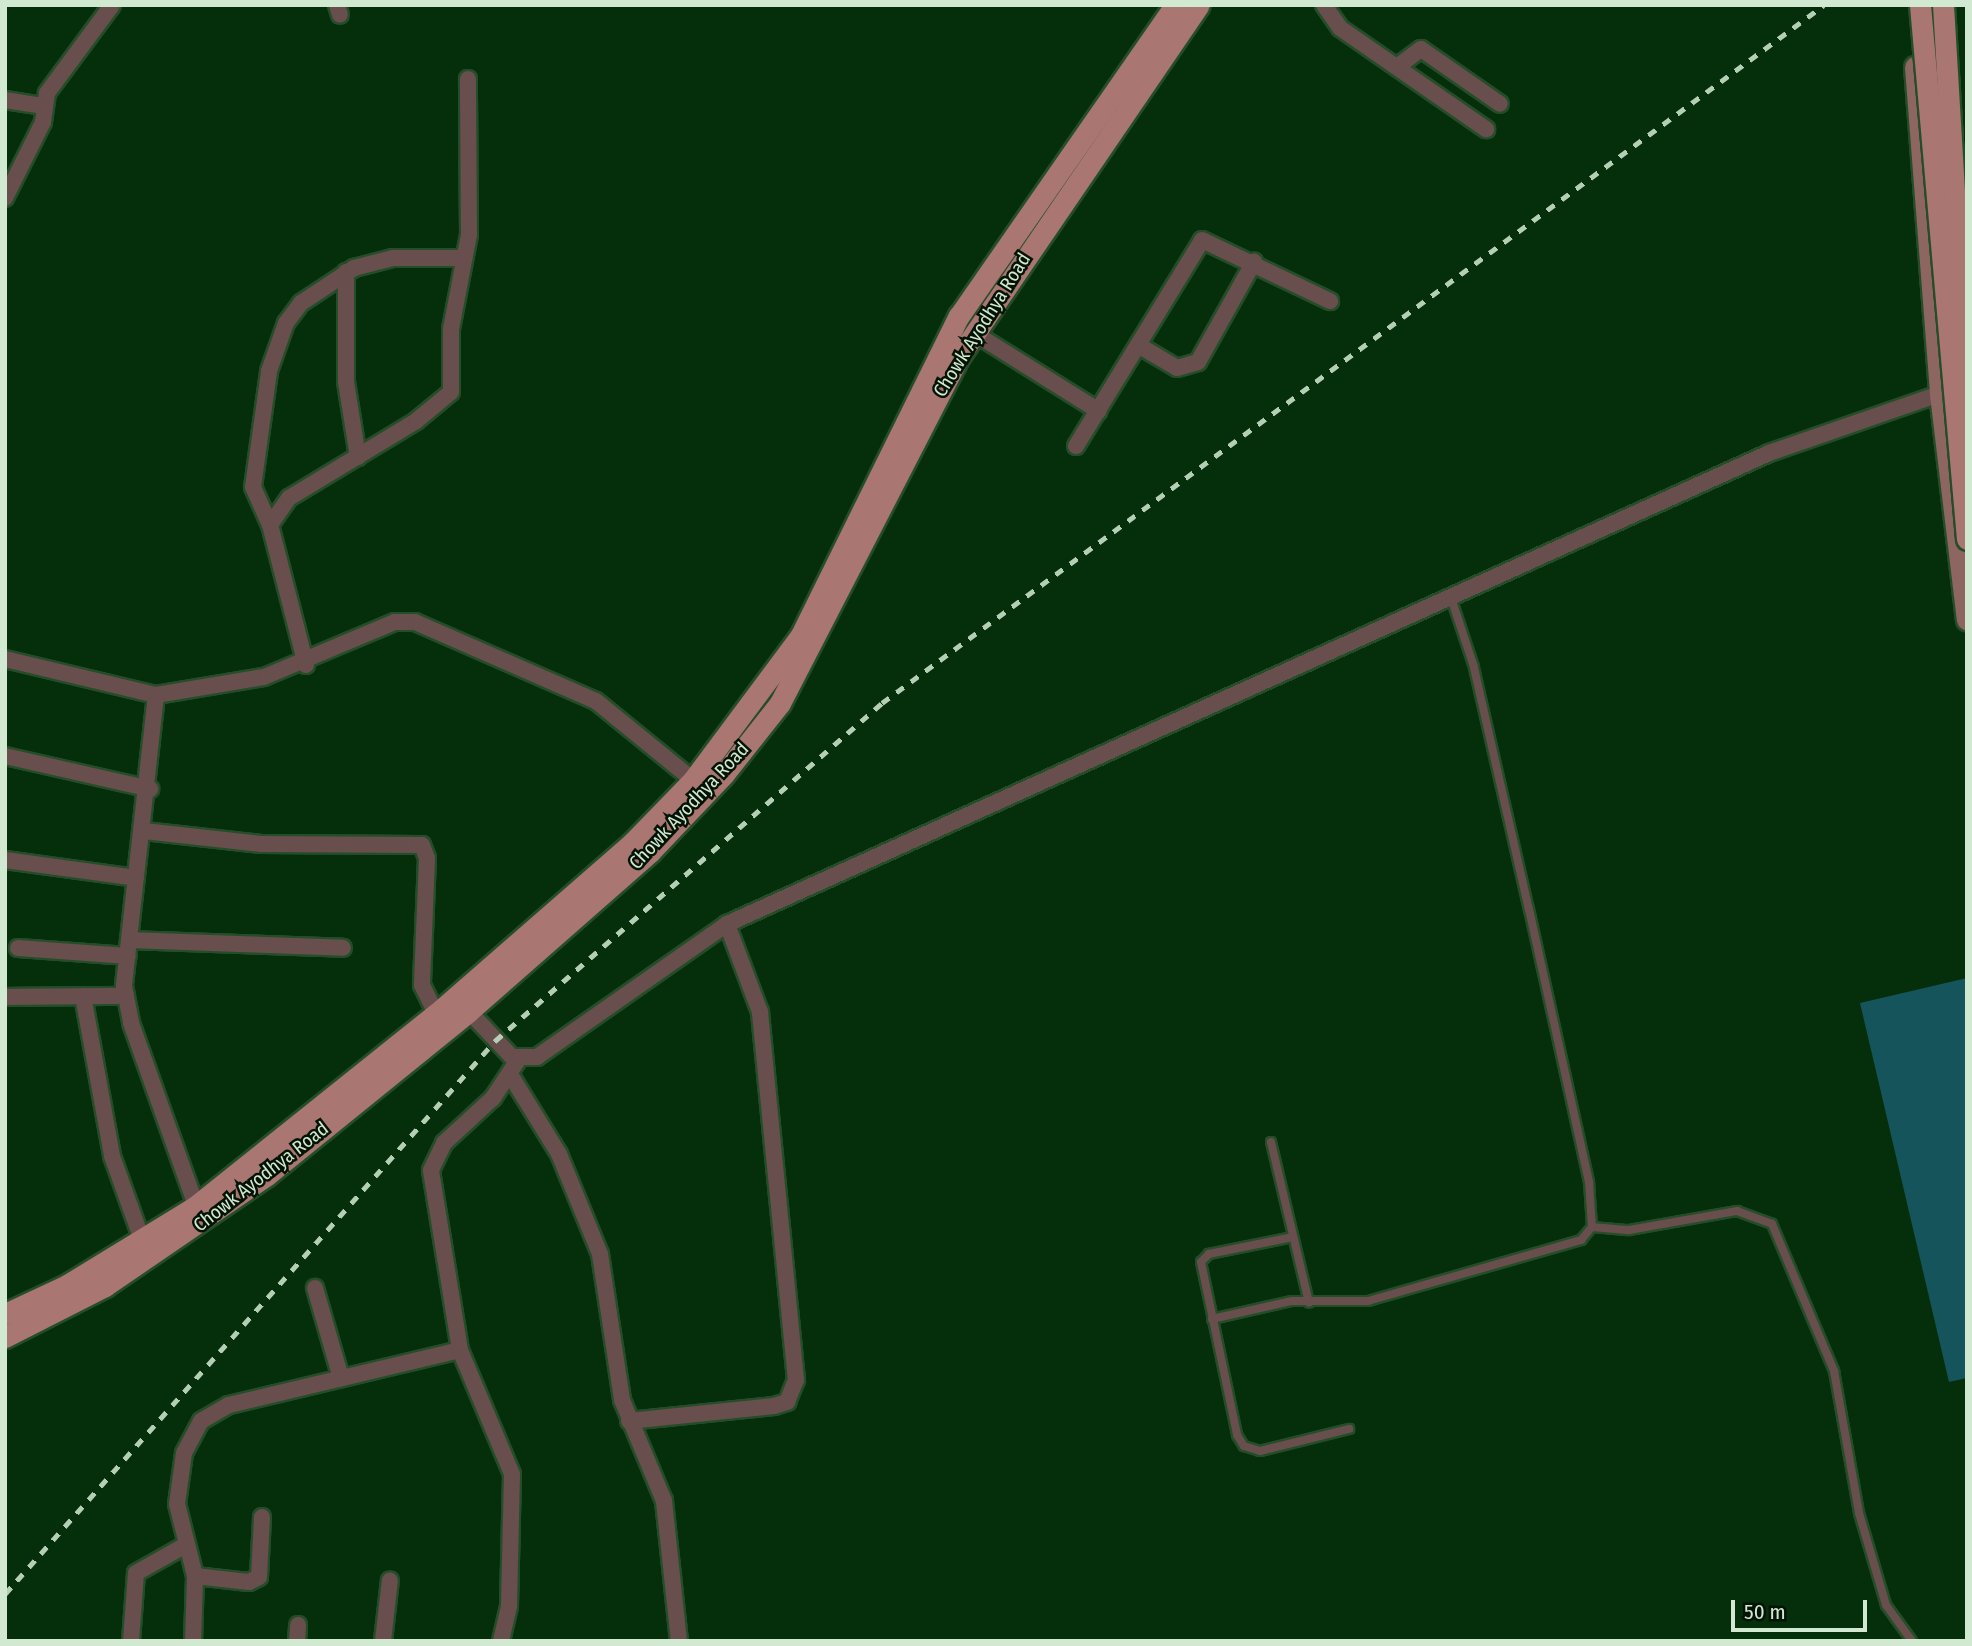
<!DOCTYPE html>
<html>
<head>
<meta charset="utf-8">
<style>
  body { margin:0 }
  #map { position:relative; width:1972px; height:1646px; overflow:hidden; background:#042f0a; font-family:"Fira Sans Condensed",sans-serif }
  div>[style] { position:absolute }
  .water>* { inset:0; background:#16545b }
  .roads { filter:drop-shadow(2px 0 #254d2a) drop-shadow(-2px 0 #254d2a) drop-shadow(0 2px #254d2a) drop-shadow(0 -2px #254d2a) }
  .lane>* { height:8px; margin:-4px; padding:0 4px; transform-origin:4px; border-radius:4px; background:#684e4c }
  .street>* { height:16px; margin:-8px; padding:0 8px; transform-origin:8px; border-radius:8px; background:#684e4c }
  .secondary>* { height:21px; margin:-10.5px; padding:0 10.5px; transform-origin:10.5px; border-radius:10.5px; background:#8d6561 }
  .primary>* { height:21px; margin:-10.5px; padding:0 10.5px; transform-origin:10.5px; border-radius:10.5px; background:#a97671 }
  .rail>* { height:5px; margin-top:-2.5px; transform-origin:0; background:repeating-linear-gradient(90deg,#b5cfb6 0 9px,transparent 0 18px) }
  .bridges { filter:drop-shadow(2px 0 #254d2a) drop-shadow(-2px 0 #254d2a) drop-shadow(0 2px #254d2a) drop-shadow(0 -2px #254d2a) }
  .primary-bridge>* { height:21px; margin:-10.5px; padding:0 10.5px; transform-origin:10.5px; border-radius:10.5px; background:#a97671 }
  span { translate:-50% -50%; white-space:nowrap; text-align:center; line-height:1.15; -webkit-text-stroke:5px #041305; paint-order:stroke }
  .street-label { font-size:19px; color:#d1e8d1 }
  .frame { position:absolute; inset:0; border:7px solid #d1e8d1; pointer-events:none }
  .scale { position:absolute; left:1731px; top:1600px; width:136px; height:32px; box-sizing:border-box; border:4px solid #d1e8d1; border-top:0; padding-left:9px; font-size:21px; line-height:24px; white-space:nowrap; color:#d1e8d1; -webkit-text-stroke:5px #041305; paint-order:stroke }
</style>
</head>
<body>
<div id="map">
  <div class="water">
    <i style="clip-path:polygon(1967px 978px,1967px 1378px,1949px 1382px,1860px 1003px)"></i>
  </div>
  <div class="roads">
    <div class="lane">
      <i style="left:1271px;top:1142px;width:165px;rotate:76.7deg"></i>
      <i style="left:1592px;top:1227px;width:37px;rotate:5deg"></i>
      <i style="left:1629px;top:1230px;width:110px;rotate:-10deg"></i>
      <i style="left:1737px;top:1211px;width:37px;rotate:20deg"></i>
      <i style="left:1772px;top:1224px;width:160px;rotate:67.1deg"></i>
      <i style="left:1834px;top:1371px;width:144px;rotate:80deg"></i>
      <i style="left:1859px;top:1513px;width:96px;rotate:73.6deg"></i>
      <i style="left:1886px;top:1605px;width:44px;rotate:54.2deg"></i>
      <i style="left:1293px;top:1237px;width:86px;rotate:168.6deg"></i>
      <i style="left:1209px;top:1254px;width:11px;rotate:135deg"></i>
      <i style="left:1201px;top:1262px;width:177px;rotate:78.2deg"></i>
      <i style="left:1237px;top:1435px;width:13px;rotate:58deg"></i>
      <i style="left:1244px;top:1446px;width:17px;rotate:17deg"></i>
      <i style="left:1260px;top:1451px;width:92px;rotate:-13.9deg"></i>
      <i style="left:1212px;top:1319px;width:82px;rotate:-12.7deg"></i>
      <i style="left:1292px;top:1301px;width:76px"></i>
      <i style="left:1368px;top:1301px;width:222px;rotate:-16deg"></i>
      <i style="left:1581px;top:1240px;width:17px;rotate:-50deg"></i>
      <i style="left:1592px;top:1227px;width:45px;rotate:-93.8deg"></i>
      <i style="left:1589px;top:1182px;width:279px;rotate:-102.4deg"></i>
      <i style="left:1529px;top:910px;width:249px;rotate:-102.8deg"></i>
      <i style="left:1474px;top:667px;width:76px;rotate:-108.4deg"></i>
    </div>
    <div class="street">
      <i style="left:337px;top:5px;width:10px;rotate:73deg"></i>
      <i style="left:1324px;top:5px;width:28px;rotate:55deg"></i>
      <i style="left:1340px;top:28px;width:178px;rotate:34.7deg"></i>
      <i style="left:1397px;top:67px;width:30px;rotate:-37deg"></i>
      <i style="left:1421px;top:49px;width:96px;rotate:34.8deg"></i>
      <i style="left:5px;top:100px;width:39px;rotate:9deg"></i>
      <i style="left:5px;top:198px;width:85px;rotate:-63.4deg"></i>
      <i style="left:43px;top:122px;width:29px;rotate:-82deg"></i>
      <i style="left:47px;top:93px;width:109px;rotate:-53.5deg"></i>
      <i style="left:346px;top:272px;width:110px;rotate:90deg"></i>
      <i style="left:346px;top:382px;width:76px;rotate:80.9deg"></i>
      <i style="left:974px;top:333px;width:147px;rotate:32deg"></i>
      <i style="left:1138px;top:345px;width:45px;rotate:30.5deg"></i>
      <i style="left:1177px;top:368px;width:22px;rotate:-16deg"></i>
      <i style="left:1198px;top:362px;width:115px;rotate:-60.8deg"></i>
      <i style="left:1076px;top:446px;width:241px;rotate:-58.5deg"></i>
      <i style="left:1202px;top:240px;width:142px;rotate:25.5deg"></i>
      <i style="left:270px;top:525px;width:42px;rotate:-114.1deg"></i>
      <i style="left:253px;top:487px;width:117px;rotate:-82.1deg"></i>
      <i style="left:269px;top:371px;width:51px;rotate:-70.5deg"></i>
      <i style="left:286px;top:323px;width:25px;rotate:-53deg"></i>
      <i style="left:301px;top:303px;width:64px;rotate:-33.4deg"></i>
      <i style="left:354px;top:268px;width:40px;rotate:-14.4deg"></i>
      <i style="left:393px;top:258px;width:70px"></i>
      <i style="left:5px;top:659px;width:155px;rotate:13.4deg"></i>
      <i style="left:156px;top:695px;width:109px;rotate:-9.5deg"></i>
      <i style="left:264px;top:677px;width:142px;rotate:-22.8deg"></i>
      <i style="left:395px;top:622px;width:20px"></i>
      <i style="left:415px;top:622px;width:197px;rotate:23.6deg"></i>
      <i style="left:596px;top:701px;width:125px;rotate:39.2deg"></i>
      <i style="left:306px;top:665px;width:145px;rotate:-104.4deg"></i>
      <i style="left:270px;top:525px;width:33px;rotate:-55deg"></i>
      <i style="left:289px;top:498px;width:149px;rotate:-31.2deg"></i>
      <i style="left:416px;top:421px;width:45px;rotate:-39.6deg"></i>
      <i style="left:451px;top:392px;width:63px;rotate:-90deg"></i>
      <i style="left:451px;top:329px;width:96px;rotate:-79.2deg"></i>
      <i style="left:469px;top:235px;width:156px;rotate:-90.4deg"></i>
      <i style="left:156px;top:695px;width:293px;rotate:96.3deg"></i>
      <i style="left:124px;top:986px;width:38px;rotate:79deg"></i>
      <i style="left:131px;top:1023px;width:194px;rotate:70.4deg"></i>
      <i style="left:5px;top:756px;width:149px;rotate:12.8deg"></i>
      <i style="left:144px;top:831px;width:118px;rotate:6.3deg"></i>
      <i style="left:261px;top:844px;width:161px;rotate:0.4deg"></i>
      <i style="left:422px;top:845px;width:14px;rotate:69deg"></i>
      <i style="left:427px;top:858px;width:127px;rotate:92.3deg"></i>
      <i style="left:422px;top:985px;width:32px;rotate:64deg"></i>
      <i style="left:5px;top:860px;width:132px;rotate:7.8deg"></i>
      <i style="left:129px;top:940px;width:214px;rotate:2.1deg"></i>
      <i style="left:18px;top:948px;width:110px;rotate:4.2deg"></i>
      <i style="left:83px;top:996px;width:163px;rotate:79.7deg"></i>
      <i style="left:112px;top:1156px;width:89px;rotate:70.3deg"></i>
      <i style="left:5px;top:997px;width:121px;rotate:-0.5deg"></i>
      <i style="left:462px;top:1004px;width:73px;rotate:46.7deg"></i>
      <i style="left:512px;top:1057px;width:25px"></i>
      <i style="left:537px;top:1057px;width:232px;rotate:-35deg"></i>
      <i style="left:727px;top:924px;width:1144px;rotate:-24.32deg"></i>
      <i style="left:1769px;top:453px;width:189px;rotate:-19.1deg"></i>
      <i style="left:511px;top:1076px;width:92px;rotate:58.4deg"></i>
      <i style="left:559px;top:1154px;width:108px;rotate:67.7deg"></i>
      <i style="left:600px;top:1254px;width:148px;rotate:81.4deg"></i>
      <i style="left:622px;top:1400px;width:109px;rotate:67.4deg"></i>
      <i style="left:664px;top:1501px;width:141px;rotate:83.9deg"></i>
      <i style="left:315px;top:1288px;width:94px;rotate:73.9deg"></i>
      <i style="left:629px;top:1421px;width:146px;rotate:-5.9deg"></i>
      <i style="left:774px;top:1406px;width:14px;rotate:-17deg"></i>
      <i style="left:787px;top:1402px;width:24px;rotate:-68deg"></i>
      <i style="left:796px;top:1380px;width:370px;rotate:-95.6deg"></i>
      <i style="left:760px;top:1012px;width:94px;rotate:-110.6deg"></i>
      <i style="left:195px;top:1576px;width:54px;rotate:6.3deg"></i>
      <i style="left:249px;top:1582px;width:11px;rotate:-27deg"></i>
      <i style="left:259px;top:1577px;width:60px;rotate:-87.1deg"></i>
      <i style="left:131px;top:1641px;width:68px;rotate:-85.8deg"></i>
      <i style="left:136px;top:1573px;width:55px;rotate:-29.4deg"></i>
      <i style="left:193px;top:1641px;width:65px;rotate:-88.2deg"></i>
      <i style="left:195px;top:1576px;width:74px;rotate:-104deg"></i>
      <i style="left:177px;top:1504px;width:51px;rotate:-82.2deg"></i>
      <i style="left:184px;top:1453px;width:36px;rotate:-62deg"></i>
      <i style="left:201px;top:1421px;width:32px;rotate:-30deg"></i>
      <i style="left:229px;top:1405px;width:237px;rotate:-13.4deg"></i>
      <i style="left:297px;top:1641px;width:16px;rotate:-86deg"></i>
      <i style="left:383px;top:1641px;width:61px;rotate:-83.5deg"></i>
      <i style="left:501px;top:1641px;width:36px;rotate:-77deg"></i>
      <i style="left:509px;top:1606px;width:132px;rotate:-88.7deg"></i>
      <i style="left:512px;top:1474px;width:134px;rotate:-112.8deg"></i>
      <i style="left:460px;top:1350px;width:182px;rotate:-99.2deg"></i>
      <i style="left:431px;top:1170px;width:30px;rotate:-64deg"></i>
      <i style="left:444px;top:1143px;width:67px;rotate:-42.6deg"></i>
      <i style="left:493px;top:1098px;width:45px;rotate:-56.7deg"></i>
    </div>
    <div class="secondary">
      <i style="left:1915px;top:67px;width:328px;rotate:85.6deg"></i>
      <i style="left:1940px;top:394px;width:227px;rotate:83.2deg"></i>
    </div>
    <div class="primary">
      <i style="left:5px;top:1314px;width:68px;rotate:-25.1deg"></i>
      <i style="left:67px;top:1285px;width:151px;rotate:-31.5deg"></i>
      <i style="left:196px;top:1206px;width:307px;rotate:-38.7deg"></i>
      <i style="left:436px;top:1014px;width:262px;rotate:-41.1deg"></i>
      <i style="left:633px;top:842px;width:86px;rotate:-45.9deg"></i>
      <i style="left:693px;top:780px;width:181px;rotate:-53.3deg"></i>
      <i style="left:801px;top:635px;width:356px;rotate:-63.7deg"></i>
      <i style="left:959px;top:316px;width:379px;rotate:-55.2deg"></i>
      <i style="left:5px;top:1337px;width:112px;rotate:-27deg"></i>
      <i style="left:105px;top:1286px;width:196px;rotate:-34.4deg"></i>
      <i style="left:267px;top:1175px;width:259px;rotate:-39deg"></i>
      <i style="left:468px;top:1012px;width:242px;rotate:-41.3deg"></i>
      <i style="left:650px;top:852px;width:108px;rotate:-46.5deg"></i>
      <i style="left:724px;top:774px;width:90px;rotate:-51.7deg"></i>
      <i style="left:780px;top:703px;width:388px;rotate:-62.7deg"></i>
      <i style="left:958px;top:358px;width:427px;rotate:-55.7deg"></i>
    </div>
  </div>
  <div class="rail">
    <i style="left:5px;top:1594px;width:739px;rotate:-48.46deg"></i>
    <i style="left:495px;top:1041px;width:514px;rotate:-41.13deg"></i>
    <i style="left:882px;top:703px;width:1172px;rotate:-36.54deg"></i>
  </div>
  <div class="bridges">
    <div class="primary-bridge">
      <i style="left:1920px;top:5px;width:536px;rotate:84.97deg"></i>
      <i style="left:1943px;top:5px;width:401px;rotate:86.6deg"></i>
    </div>
  </div>
  <div class="street-label">
    <span style="left:982px;top:325px;rotate:-58deg">Chowk Ayodhya Road</span>
    <span style="left:689px;top:806px;rotate:-47deg">Chowk Ayodhya Road</span>
    <span style="left:261px;top:1177px;rotate:-38deg">Chowk Ayodhya Road</span>
  </div>
  <div class="frame"></div>
  <div class="scale">50 m</div>
</div>
</body>
</html>
